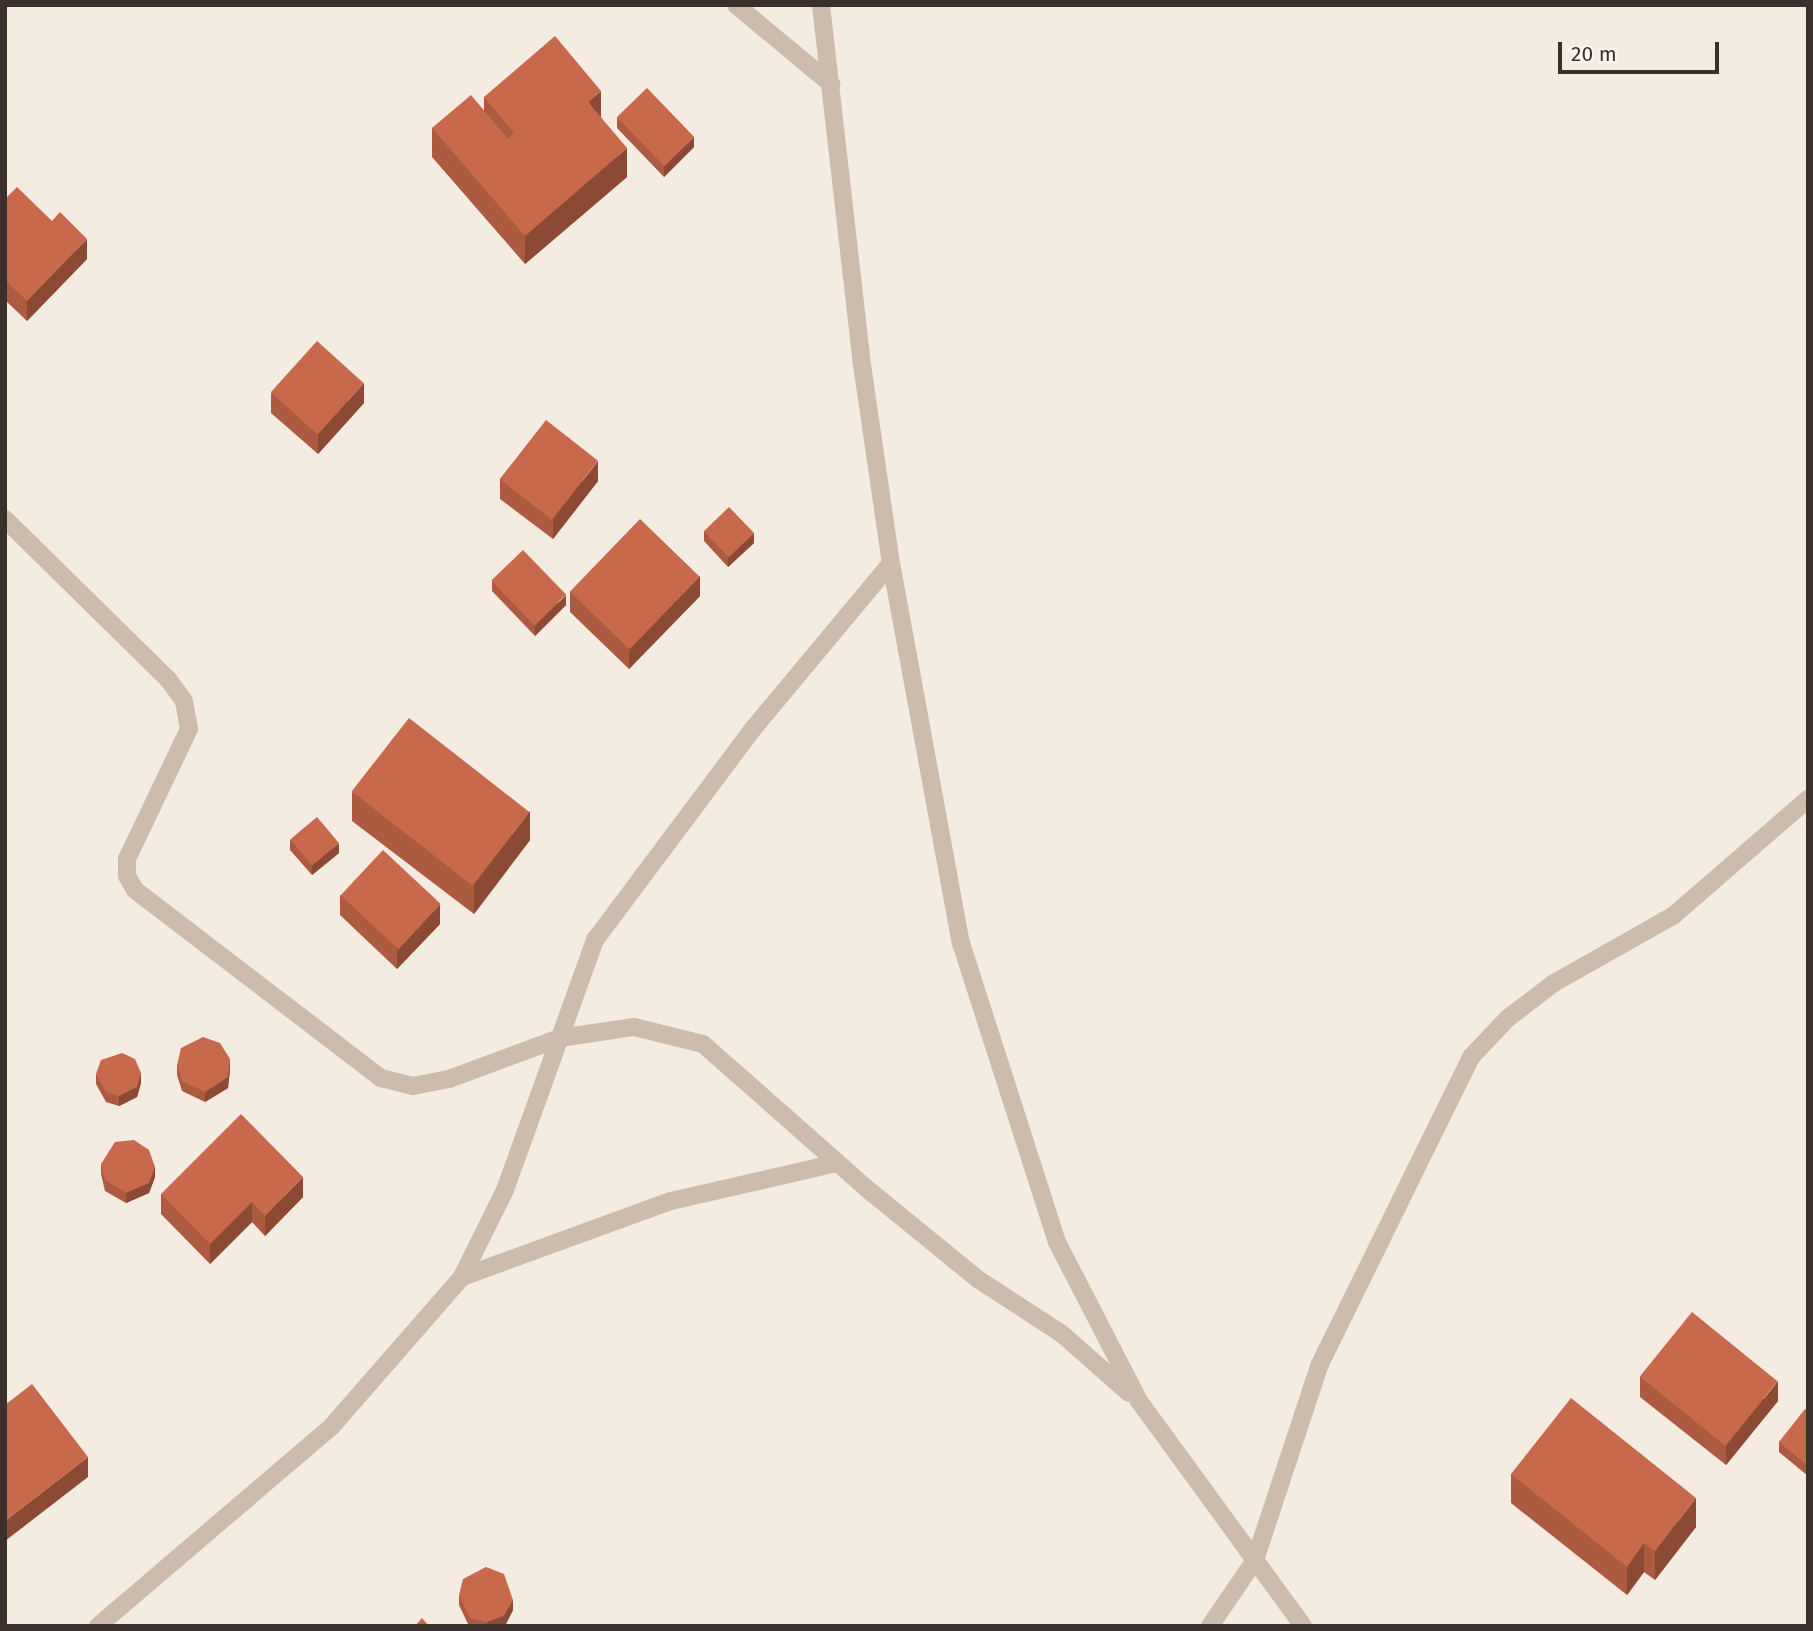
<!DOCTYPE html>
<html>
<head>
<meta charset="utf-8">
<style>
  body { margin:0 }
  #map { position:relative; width:1813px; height:1631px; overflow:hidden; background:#f4ebe1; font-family:"Fira Sans",sans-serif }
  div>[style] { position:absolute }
  .minor>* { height:18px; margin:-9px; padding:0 9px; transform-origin:9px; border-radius:9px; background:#cdbbac }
  .wall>* { inset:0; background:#ac5a40 }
  .shaded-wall>* { inset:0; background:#8c4a34 }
  .building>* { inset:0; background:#c8694b; transform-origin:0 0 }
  span { translate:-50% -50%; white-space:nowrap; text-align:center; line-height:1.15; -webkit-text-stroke:5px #fbf5ee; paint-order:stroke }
  .frame { position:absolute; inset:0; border:7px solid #3b302b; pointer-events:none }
  .scale { position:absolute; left:1558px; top:42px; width:161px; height:32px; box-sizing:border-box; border:4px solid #3b302b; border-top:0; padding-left:9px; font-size:21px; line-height:24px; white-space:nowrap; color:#3b302b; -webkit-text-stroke:5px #fbf5ee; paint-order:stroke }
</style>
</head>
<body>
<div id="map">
  <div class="minor">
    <i style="left:736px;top:5px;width:124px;rotate:39.7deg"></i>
    <i style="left:821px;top:5px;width:355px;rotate:83.5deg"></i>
    <i style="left:861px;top:358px;width:207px;rotate:81.7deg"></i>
    <i style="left:891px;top:563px;width:386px;rotate:79.6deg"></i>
    <i style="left:961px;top:943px;width:314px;rotate:72.2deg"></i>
    <i style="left:1057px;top:1242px;width:179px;rotate:62.7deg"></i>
    <i style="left:1139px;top:1401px;width:278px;rotate:53.9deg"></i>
    <i style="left:5px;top:519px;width:228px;rotate:44.5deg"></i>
    <i style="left:168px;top:679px;width:27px;rotate:54deg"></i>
    <i style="left:184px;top:701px;width:28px;rotate:80deg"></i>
    <i style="left:189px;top:729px;width:144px;rotate:115.5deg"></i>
    <i style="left:127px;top:859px;width:17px;rotate:90deg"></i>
    <i style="left:127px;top:876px;width:16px;rotate:60deg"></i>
    <i style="left:135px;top:890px;width:310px;rotate:37.4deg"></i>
    <i style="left:381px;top:1078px;width:33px;rotate:14deg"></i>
    <i style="left:413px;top:1086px;width:37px;rotate:-11deg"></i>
    <i style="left:449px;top:1079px;width:118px;rotate:-20.3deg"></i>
    <i style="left:560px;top:1038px;width:75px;rotate:-8.5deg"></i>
    <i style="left:634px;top:1027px;width:71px;rotate:13.8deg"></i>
    <i style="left:703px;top:1044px;width:224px;rotate:41.4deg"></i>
    <i style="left:871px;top:1192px;width:139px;rotate:39.2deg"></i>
    <i style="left:979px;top:1280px;width:99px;rotate:33deg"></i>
    <i style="left:1062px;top:1334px;width:89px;rotate:41.4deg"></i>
    <i style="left:462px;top:1277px;width:222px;rotate:-20deg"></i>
    <i style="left:671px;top:1201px;width:170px;rotate:-12.9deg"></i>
    <i style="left:98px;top:1626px;width:308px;rotate:-40.5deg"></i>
    <i style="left:332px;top:1426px;width:198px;rotate:-48.9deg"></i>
    <i style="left:462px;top:1277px;width:97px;rotate:-63.7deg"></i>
    <i style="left:505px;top:1190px;width:266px;rotate:-70.2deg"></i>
    <i style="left:595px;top:940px;width:262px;rotate:-53.2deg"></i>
    <i style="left:752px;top:730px;width:217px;rotate:-50.2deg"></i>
    <i style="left:1210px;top:1626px;width:80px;rotate:-55.7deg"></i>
    <i style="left:1255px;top:1560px;width:206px;rotate:-71.7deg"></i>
    <i style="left:1320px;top:1364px;width:342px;rotate:-63.8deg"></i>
    <i style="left:1471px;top:1057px;width:54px;rotate:-46.5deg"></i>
    <i style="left:1508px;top:1018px;width:58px;rotate:-37.3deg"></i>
    <i style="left:1554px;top:983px;width:138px;rotate:-29.5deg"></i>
    <i style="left:1674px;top:915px;width:177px;rotate:-40.9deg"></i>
  </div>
  <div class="wall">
    <i style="clip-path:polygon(484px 97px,601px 117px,627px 177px,525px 264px,432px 157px,432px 128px,484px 110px)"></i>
    <i style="clip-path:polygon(617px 118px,694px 147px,664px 177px,617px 128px)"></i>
    <i style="clip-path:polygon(5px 199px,87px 259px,27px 321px,5px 300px)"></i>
    <i style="clip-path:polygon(271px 393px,364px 403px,318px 454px,271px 413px)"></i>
    <i style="clip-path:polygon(500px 479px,598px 481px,553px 539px,500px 499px)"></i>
    <i style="clip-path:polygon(704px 531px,754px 543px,728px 567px,704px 541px)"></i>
    <i style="clip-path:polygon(492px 581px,566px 605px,535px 636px,492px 591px)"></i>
    <i style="clip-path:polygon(570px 592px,700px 596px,629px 669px,570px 612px)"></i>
    <i style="clip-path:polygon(352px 792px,530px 840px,474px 914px,352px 821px)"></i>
    <i style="clip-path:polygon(290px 840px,339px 853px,312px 875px,290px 850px)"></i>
    <i style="clip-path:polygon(340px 895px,440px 924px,397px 969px,340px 915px)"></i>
    <i style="clip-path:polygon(177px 1065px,230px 1069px,228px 1088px,205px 1102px,182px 1091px,177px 1075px)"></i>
    <i style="clip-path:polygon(96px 1074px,141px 1083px,137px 1097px,119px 1106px,106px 1102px,96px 1084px)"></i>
    <i style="clip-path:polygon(101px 1164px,155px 1177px,149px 1193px,126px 1203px,105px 1191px,101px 1174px)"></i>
    <i style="clip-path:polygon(161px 1194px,303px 1197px,265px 1236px,252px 1222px,210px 1264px,161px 1214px)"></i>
    <i style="clip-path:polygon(1640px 1377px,1778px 1401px,1726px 1465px,1640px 1397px)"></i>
    <i style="clip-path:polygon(1808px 1411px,1808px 1476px,1779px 1452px,1779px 1442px)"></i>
    <i style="clip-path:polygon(1511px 1474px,1696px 1527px,1655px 1580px,1644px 1572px,1627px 1595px,1511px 1503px)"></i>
    <i style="clip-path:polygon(459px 1595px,513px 1610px,505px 1626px,469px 1626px,459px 1605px)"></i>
  </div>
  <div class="shaded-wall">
    <i style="clip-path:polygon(601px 91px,601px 120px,588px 102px)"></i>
    <i style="clip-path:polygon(694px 137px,694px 147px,664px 177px,664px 167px)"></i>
    <i style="clip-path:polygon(627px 148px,627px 177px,525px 264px,525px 236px)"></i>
    <i style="clip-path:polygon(87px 239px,87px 259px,27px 321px,27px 301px)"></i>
    <i style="clip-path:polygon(364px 383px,364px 403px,318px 454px,318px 434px)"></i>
    <i style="clip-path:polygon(598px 461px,598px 481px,553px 539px,553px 519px)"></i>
    <i style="clip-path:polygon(754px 533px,754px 543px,728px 567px,728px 557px)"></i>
    <i style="clip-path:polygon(700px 576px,700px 596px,629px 669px,629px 649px)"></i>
    <i style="clip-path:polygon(566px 595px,566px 605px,535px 636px,535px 626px)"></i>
    <i style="clip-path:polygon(530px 811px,530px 840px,474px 914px,474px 885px)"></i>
    <i style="clip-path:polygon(339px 843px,339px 853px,312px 875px,312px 865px)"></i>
    <i style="clip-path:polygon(440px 904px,440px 924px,397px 969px,397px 949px)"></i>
    <i style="clip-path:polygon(230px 1059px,230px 1069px,228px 1088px,205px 1102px,205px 1092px)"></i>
    <i style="clip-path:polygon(141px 1073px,141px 1083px,137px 1097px,119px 1106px,119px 1096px)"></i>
    <i style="clip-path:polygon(155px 1167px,155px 1177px,149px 1193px,126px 1203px,126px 1193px)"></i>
    <i style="clip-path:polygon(303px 1177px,303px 1197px,265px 1236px,265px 1216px)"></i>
    <i style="clip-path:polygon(252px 1202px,252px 1222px,210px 1264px,210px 1244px)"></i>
    <i style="clip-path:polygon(1778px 1381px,1778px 1401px,1726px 1465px,1726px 1446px)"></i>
    <i style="clip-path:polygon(88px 1457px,88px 1477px,5px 1541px,5px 1521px)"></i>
    <i style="clip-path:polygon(1696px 1498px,1696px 1527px,1655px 1580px,1655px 1551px)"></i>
    <i style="clip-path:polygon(1644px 1543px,1644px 1572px,1627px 1595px,1627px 1567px)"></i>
    <i style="clip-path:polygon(513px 1600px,513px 1610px,505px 1626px,487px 1626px,487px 1622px)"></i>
  </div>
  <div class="building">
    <i style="clip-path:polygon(555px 36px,601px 91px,588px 102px,627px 148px,525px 236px,432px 128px,471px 95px,508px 139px,514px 133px,484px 97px)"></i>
    <i style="left:647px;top:88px;width:68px;height:42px;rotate:46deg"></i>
    <i style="clip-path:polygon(17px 187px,52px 221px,60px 212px,87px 239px,27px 301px,5px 280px,5px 199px)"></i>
    <i style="left:317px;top:341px;width:63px;height:69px;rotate:42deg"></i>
    <i style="left:546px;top:420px;width:66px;height:75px;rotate:38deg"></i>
    <i style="left:729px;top:507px;width:36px;height:35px;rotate:46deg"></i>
    <i style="left:640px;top:519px;width:83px;height:101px;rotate:44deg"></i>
    <i style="left:523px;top:550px;width:62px;height:44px;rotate:46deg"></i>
    <i style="left:409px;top:718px;width:153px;height:93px;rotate:38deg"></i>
    <i style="left:317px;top:817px;width:34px;height:35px;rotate:50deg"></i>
    <i style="left:383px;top:850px;width:79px;height:62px;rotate:43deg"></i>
    <i style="clip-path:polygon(203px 1037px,220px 1043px,230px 1059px,228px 1077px,205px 1092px,182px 1081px,177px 1065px,181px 1048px)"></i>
    <i style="clip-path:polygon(122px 1053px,135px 1059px,141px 1073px,137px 1087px,119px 1096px,106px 1092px,96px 1074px,101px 1060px)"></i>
    <i style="clip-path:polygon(241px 1114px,303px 1177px,265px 1216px,252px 1202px,210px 1244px,161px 1194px)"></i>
    <i style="clip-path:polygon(134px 1140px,149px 1150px,155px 1167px,149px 1183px,126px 1193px,105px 1180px,101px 1164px,115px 1142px)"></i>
    <i style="left:1692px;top:1312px;width:110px;height:83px;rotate:39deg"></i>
    <i style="clip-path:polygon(32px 1384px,88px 1457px,5px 1521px,5px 1405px)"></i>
    <i style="clip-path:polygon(1571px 1398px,1696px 1498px,1655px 1551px,1644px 1543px,1627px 1567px,1511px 1474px)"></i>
    <i style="clip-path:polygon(1805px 1409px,1808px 1411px,1808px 1466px,1779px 1442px)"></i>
    <i style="clip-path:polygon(486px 1567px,504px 1574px,513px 1600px,504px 1616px,487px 1622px,470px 1618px,459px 1595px,463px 1579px)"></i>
    <i style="clip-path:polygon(422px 1618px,429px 1626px,415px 1626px)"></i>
  </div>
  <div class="frame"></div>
  <div class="scale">20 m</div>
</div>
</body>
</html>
